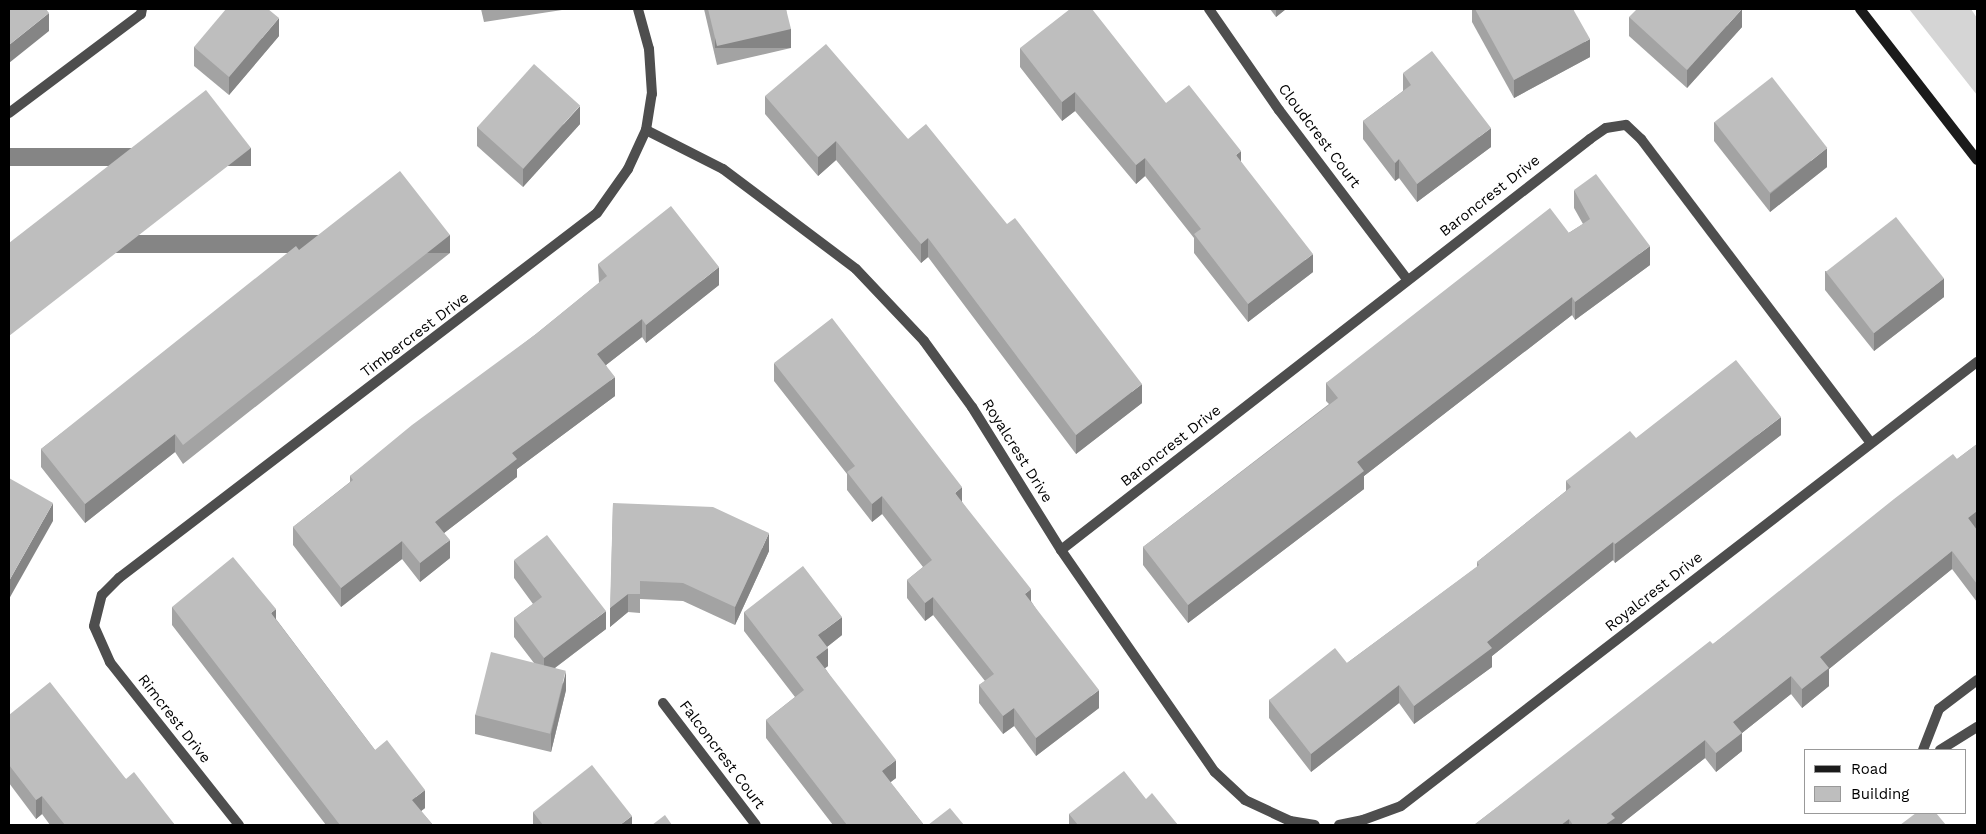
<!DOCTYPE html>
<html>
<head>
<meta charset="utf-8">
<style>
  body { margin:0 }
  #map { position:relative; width:1986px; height:834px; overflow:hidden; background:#fff; font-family:"Work Sans",sans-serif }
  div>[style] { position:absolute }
  .green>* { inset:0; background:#d5d5d5 }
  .street>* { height:10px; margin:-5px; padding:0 5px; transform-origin:5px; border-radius:5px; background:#4e4e4e }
  .secondary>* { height:10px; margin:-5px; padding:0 5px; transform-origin:5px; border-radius:5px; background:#1b1b1b }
  .wall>* { inset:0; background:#a3a3a3 }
  .shaded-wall>* { inset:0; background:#858585; transform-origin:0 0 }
  .building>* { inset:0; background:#bebebe; transform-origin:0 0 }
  span { translate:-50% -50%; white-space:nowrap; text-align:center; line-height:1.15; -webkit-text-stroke:4px #fff; paint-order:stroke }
  .street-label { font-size:15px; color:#000 }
  .frame { position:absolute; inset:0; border:10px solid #000; pointer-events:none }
  .legend { position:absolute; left:1804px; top:749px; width:162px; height:65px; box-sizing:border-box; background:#fff; border:1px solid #999; margin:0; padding:6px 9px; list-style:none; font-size:15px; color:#000 }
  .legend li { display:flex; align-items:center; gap:10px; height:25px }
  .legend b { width:25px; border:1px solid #999 }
</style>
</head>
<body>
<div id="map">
  <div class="green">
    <i style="clip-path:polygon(1909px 9px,1971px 9px,1977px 18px,1977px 95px)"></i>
  </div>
  <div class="street">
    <i style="left:1209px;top:9px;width:123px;rotate:55.3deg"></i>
    <i style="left:1279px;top:110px;width:212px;rotate:52.9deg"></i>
    <i style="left:9px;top:113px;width:165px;rotate:-36.9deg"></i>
    <i style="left:141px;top:14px;width:5px;rotate:-79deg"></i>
    <i style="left:646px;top:130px;width:86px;rotate:26.9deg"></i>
    <i style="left:723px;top:169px;width:166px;rotate:36.9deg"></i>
    <i style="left:856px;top:269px;width:99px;rotate:46.6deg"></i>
    <i style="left:924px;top:341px;width:82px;rotate:54deg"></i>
    <i style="left:972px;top:407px;width:168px;rotate:58.1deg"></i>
    <i style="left:1061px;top:550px;width:270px;rotate:55.3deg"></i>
    <i style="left:1215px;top:772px;width:41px;rotate:43deg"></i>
    <i style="left:1245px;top:800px;width:50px;rotate:25deg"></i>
    <i style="left:1290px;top:821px;width:25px;rotate:9deg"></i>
    <i style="left:1061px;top:550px;width:670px;rotate:-37.84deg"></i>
    <i style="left:1590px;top:139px;width:19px;rotate:-35deg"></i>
    <i style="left:1606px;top:128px;width:20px;rotate:-9deg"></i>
    <i style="left:1626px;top:125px;width:21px;rotate:43deg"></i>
    <i style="left:1641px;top:139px;width:381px;rotate:52.9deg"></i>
    <i style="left:663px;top:703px;width:153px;rotate:52.7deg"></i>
    <i style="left:1923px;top:750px;width:44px;rotate:-68.7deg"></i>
    <i style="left:1939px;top:709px;width:48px;rotate:-37.3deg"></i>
    <i style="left:1940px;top:750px;width:44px;rotate:-31.9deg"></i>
    <i style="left:239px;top:825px;width:208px;rotate:-128.4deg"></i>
    <i style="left:110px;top:662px;width:39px;rotate:-114deg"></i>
    <i style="left:94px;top:626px;width:32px;rotate:-76deg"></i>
    <i style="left:102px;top:595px;width:24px;rotate:-45deg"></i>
    <i style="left:119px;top:578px;width:601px;rotate:-37.37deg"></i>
    <i style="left:597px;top:213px;width:54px;rotate:-54.8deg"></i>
    <i style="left:628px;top:169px;width:43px;rotate:-65.2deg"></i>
    <i style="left:646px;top:130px;width:36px;rotate:-81deg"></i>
    <i style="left:652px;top:94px;width:45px;rotate:-93.8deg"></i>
    <i style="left:649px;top:49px;width:41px;rotate:-105.4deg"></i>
    <i style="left:1339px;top:825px;width:25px;rotate:-12deg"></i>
    <i style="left:1363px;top:820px;width:40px;rotate:-20.2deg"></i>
    <i style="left:1401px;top:806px;width:727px;rotate:-37.63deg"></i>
  </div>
  <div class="secondary">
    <i style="left:1860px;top:9px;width:191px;rotate:52.2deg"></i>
  </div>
  <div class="wall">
    <i style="clip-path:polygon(481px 9px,562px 9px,562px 10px,484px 22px)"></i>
    <i style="clip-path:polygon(704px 9px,786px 9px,791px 48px,717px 65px)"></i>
    <i style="clip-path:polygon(1270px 9px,1286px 9px,1276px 17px)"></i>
    <i style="clip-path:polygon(1472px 9px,1573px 9px,1590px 57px,1514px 98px,1472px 22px)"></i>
    <i style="clip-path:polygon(1629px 17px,1742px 27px,1687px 88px,1629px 36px)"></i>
    <i style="clip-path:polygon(279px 36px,229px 95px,194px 66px,194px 47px)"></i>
    <i style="clip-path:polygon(1020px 48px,1166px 103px,1241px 162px,1313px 272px,1248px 322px,1194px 253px,1194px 238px,1145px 176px,1136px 184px,1075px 111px,1062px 121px,1020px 67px)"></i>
    <i style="clip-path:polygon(1403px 73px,1491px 147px,1417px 202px,1399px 178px,1395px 181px,1363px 139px,1363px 121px,1403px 91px)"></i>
    <i style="clip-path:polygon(765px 96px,908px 139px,1142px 403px,1076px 454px,928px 257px,921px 263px,836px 160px,818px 176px,765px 114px)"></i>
    <i style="clip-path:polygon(1714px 122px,1827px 167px,1770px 212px,1714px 141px)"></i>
    <i style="clip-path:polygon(580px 124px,523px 187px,477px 146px,477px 127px)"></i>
    <i style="clip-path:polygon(1574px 190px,1650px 265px,1575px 320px,1572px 315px,1364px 476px,1364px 489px,1188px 623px,1143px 565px,1143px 547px,1329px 404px,1326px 401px,1326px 383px,1583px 224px,1574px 208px)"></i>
    <i style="clip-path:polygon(299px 250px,450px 253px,183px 464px,175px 452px,85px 523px,41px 467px,41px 449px)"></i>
    <i style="clip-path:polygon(598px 264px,719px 285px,646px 343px,642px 337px,606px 365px,615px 396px,517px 469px,517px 477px,444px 533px,450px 558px,420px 582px,402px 559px,341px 607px,293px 545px,293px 527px,350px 482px,350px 476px,536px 334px,599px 283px)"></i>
    <i style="clip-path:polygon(1825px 271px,1944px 297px,1874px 351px,1825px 290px)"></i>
    <i style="clip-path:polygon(774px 363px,962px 502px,1031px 601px,1099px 708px,1036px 756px,1014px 726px,1003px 734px,979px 703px,979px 685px,985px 681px,933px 615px,925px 621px,907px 598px,907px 580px,923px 567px,882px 514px,872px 522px,847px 490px,847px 474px,774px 381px)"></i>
    <i style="clip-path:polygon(1781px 435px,1615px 563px,1613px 560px,1492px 656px,1492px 667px,1414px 724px,1399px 703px,1311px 772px,1269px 718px,1269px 700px,1347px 663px,1477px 567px,1477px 562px,1566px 491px,1566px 481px,1636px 438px)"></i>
    <i style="clip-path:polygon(1977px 444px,1977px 602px,1952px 569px,1829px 669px,1829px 686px,1802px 708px,1791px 694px,1742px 733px,1742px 751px,1716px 772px,1705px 758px,1620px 825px,1474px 825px)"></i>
    <i style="clip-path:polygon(613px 503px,769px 551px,735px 625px,683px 601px,640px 599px,640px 613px,628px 612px,610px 627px)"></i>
    <i style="clip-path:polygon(514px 560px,606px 629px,555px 668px,566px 690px,551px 752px,475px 734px,475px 715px,534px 663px,514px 637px,514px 618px,533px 604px,514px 578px)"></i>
    <i style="clip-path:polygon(172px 607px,276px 619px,375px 750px,425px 808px,421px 811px,433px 825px,326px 825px,172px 625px)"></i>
    <i style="clip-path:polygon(744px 612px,842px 635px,827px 647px,828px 666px,825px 668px,896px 778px,890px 782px,924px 825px,833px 825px,766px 738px,766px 720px,795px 697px,744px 631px)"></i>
    <i style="clip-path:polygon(9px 715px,126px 779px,175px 825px,50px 825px,42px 814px,36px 819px,9px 783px)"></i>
    <i style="clip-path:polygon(1146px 799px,1178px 825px,1069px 825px,1069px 814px)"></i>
    <i style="clip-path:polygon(533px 812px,632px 825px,533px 825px)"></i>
  </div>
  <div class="shaded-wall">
    <i style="clip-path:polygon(1276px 9px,1286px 9px,1276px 17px)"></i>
    <i style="clip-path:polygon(1742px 9px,1742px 27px,1687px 88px,1687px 70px)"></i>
    <i style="clip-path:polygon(49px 13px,49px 31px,9px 63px,9px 45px)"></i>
    <i style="clip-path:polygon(279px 18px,279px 36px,229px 95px,229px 77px)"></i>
    <i style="left:791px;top:29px;width:19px;height:76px;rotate:90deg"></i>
    <i style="clip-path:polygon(1590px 39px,1590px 57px,1514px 98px,1514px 80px)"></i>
    <i style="clip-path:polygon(1075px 92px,1075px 111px,1062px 121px,1062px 102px)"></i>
    <i style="clip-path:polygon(580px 106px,580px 124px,523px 187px,523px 169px)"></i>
    <i style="clip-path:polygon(1491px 128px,1491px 147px,1417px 202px,1417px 184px)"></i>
    <i style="clip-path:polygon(836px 141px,836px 160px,818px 176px,818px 157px)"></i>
    <i style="left:251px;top:148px;width:18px;height:306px;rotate:90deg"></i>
    <i style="clip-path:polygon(1827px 148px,1827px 167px,1770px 212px,1770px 194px)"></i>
    <i style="clip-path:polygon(1241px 151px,1241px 170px,1236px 155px)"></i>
    <i style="clip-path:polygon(1145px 158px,1145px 176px,1136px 184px,1136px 165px)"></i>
    <i style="clip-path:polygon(1399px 159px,1399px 178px,1395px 181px,1395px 163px)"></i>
    <i style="left:450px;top:235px;width:18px;height:340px;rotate:90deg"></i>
    <i style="clip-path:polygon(928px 238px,928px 257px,921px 263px,921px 244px)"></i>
    <i style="clip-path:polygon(1650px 246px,1650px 265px,1575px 320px,1575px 302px)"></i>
    <i style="clip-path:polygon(1313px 254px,1313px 272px,1248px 322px,1248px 304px)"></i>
    <i style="clip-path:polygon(719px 267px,719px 285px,646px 343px,646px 325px)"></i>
    <i style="clip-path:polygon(1944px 278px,1944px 297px,1874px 351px,1874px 333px)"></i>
    <i style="clip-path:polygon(1572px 297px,1572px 315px,1364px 476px,1364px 489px,1188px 623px,1188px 605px,1357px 462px)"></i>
    <i style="clip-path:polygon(642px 319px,642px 337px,597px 372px,597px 354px)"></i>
    <i style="clip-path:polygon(615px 377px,615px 396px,517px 469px,517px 477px,435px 540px,435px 522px,512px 453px)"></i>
    <i style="clip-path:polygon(1142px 384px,1142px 403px,1076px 454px,1076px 435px)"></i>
    <i style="clip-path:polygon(1781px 417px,1781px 435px,1615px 563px,1615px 544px)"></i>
    <i style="clip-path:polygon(175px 434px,175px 452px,85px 523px,85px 504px)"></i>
    <i style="clip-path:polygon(962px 487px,962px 505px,955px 493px)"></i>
    <i style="clip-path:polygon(882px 496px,882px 514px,872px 522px,872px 504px)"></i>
    <i style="clip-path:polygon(53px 503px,53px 521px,9px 599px,9px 581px)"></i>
    <i style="clip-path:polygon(1977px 511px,1977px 530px,1968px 518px)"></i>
    <i style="clip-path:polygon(769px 533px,769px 551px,735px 625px,735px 607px)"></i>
    <i style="clip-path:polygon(450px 540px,450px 558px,420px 582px,420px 563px)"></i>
    <i style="clip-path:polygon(402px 541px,402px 559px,341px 607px,341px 588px)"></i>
    <i style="clip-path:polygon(1613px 542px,1613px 560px,1492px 656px,1492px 667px,1414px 724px,1414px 706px,1487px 642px)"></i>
    <i style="clip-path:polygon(1952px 551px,1952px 569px,1829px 669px,1829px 686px,1802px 708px,1802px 689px,1820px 657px)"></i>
    <i style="clip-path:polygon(1031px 589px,1031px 607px,1025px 594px)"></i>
    <i style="clip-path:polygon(628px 594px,628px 612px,610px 627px,610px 608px)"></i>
    <i style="clip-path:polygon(933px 597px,933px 615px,925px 621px,925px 603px)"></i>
    <i style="clip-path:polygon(276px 609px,276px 627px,271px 613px)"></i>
    <i style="clip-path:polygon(606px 611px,606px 629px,544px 676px,544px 658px)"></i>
    <i style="clip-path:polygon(842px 617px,842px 635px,818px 654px,818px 635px)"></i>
    <i style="clip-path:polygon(828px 648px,828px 666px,816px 675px,816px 657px)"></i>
    <i style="clip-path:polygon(566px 671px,566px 690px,551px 752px,551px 734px)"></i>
    <i style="clip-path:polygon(1791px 676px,1791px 694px,1742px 733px,1742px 751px,1716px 772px,1716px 753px,1733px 722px)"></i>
    <i style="clip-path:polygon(1399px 685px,1399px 703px,1311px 772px,1311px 754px)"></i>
    <i style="clip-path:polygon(1099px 690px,1099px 708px,1036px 756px,1036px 738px)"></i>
    <i style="clip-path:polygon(1014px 708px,1014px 726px,1003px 734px,1003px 716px)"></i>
    <i style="clip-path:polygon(1705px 740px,1705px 758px,1620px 825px,1605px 825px,1611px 814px)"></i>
    <i style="clip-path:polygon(896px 760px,896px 778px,882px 789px,882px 771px)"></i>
    <i style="clip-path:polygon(425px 790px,425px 808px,412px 818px,412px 800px)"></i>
    <i style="clip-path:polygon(42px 796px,42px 814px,36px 819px,36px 800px)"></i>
    <i style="clip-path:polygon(632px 816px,632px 825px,620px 825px)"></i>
    <i style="clip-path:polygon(1569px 819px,1569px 825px,1561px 825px)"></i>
  </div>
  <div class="building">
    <i style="clip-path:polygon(9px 9px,46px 9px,49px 13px,9px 45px)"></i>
    <i style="clip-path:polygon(226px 9px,268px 9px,279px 18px,229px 77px,194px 47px)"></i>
    <i style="clip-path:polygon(708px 9px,786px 9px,791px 29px,717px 46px)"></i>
    <i style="clip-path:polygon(1070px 9px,1092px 9px,1166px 103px,1189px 85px,1241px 151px,1236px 155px,1313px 254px,1248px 304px,1194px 234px,1201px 229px,1145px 158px,1136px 165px,1075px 92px,1062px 102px,1020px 48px)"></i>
    <i style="clip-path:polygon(1475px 9px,1573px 9px,1590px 39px,1514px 80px)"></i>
    <i style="clip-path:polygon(1637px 9px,1742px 9px,1687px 70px,1629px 17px)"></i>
    <i style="clip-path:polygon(826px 44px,908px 139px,926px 124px,1007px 224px,1015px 218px,1142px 384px,1076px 435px,928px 238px,921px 244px,836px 141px,818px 157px,765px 96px)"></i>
    <i style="clip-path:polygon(1432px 51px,1491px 128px,1417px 184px,1399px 159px,1395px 163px,1363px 121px,1411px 85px,1403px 73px)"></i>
    <i style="left:534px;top:64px;width:62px;height:85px;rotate:42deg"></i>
    <i style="left:1772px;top:77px;width:90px;height:73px;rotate:52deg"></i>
    <i style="clip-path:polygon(206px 90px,251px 148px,9px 336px,9px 243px)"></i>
    <i style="clip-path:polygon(400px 171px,450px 235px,183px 445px,175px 434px,85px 504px,41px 449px,296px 246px,299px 250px)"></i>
    <i style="clip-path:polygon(1596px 174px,1650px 246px,1575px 302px,1572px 297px,1357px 462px,1364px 471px,1188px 605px,1143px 547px,1338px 398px,1326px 383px,1550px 208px,1569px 233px,1590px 219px,1574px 190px)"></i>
    <i style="clip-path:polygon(671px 206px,719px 267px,646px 325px,642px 319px,597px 354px,615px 377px,512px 453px,517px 459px,435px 522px,450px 540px,420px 563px,402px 541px,341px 588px,293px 527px,353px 480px,350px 476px,412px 425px,536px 334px,607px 276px,598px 264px)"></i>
    <i style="left:1896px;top:217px;width:78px;height:89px;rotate:52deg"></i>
    <i style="clip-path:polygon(832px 318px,962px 487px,955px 493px,1031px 589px,1025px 594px,1099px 690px,1036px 738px,1014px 708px,1003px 716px,979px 685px,994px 674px,933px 597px,925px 603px,907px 580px,932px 560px,882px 496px,872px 504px,847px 472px,855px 466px,774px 363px)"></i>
    <i style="clip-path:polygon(1736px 360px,1781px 417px,1615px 544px,1613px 542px,1487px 642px,1492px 648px,1414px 706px,1399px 685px,1311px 754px,1269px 700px,1335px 648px,1347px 663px,1479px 565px,1477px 562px,1571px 487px,1566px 481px,1630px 431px,1636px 438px)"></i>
    <i style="clip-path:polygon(1977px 444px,1977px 511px,1968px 518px,1977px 530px,1977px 584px,1952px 551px,1820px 657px,1829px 668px,1802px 689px,1791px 676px,1733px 722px,1742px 733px,1716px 753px,1705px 740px,1611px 814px,1615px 818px,1605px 825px,1573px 825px,1569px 819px,1561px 825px,1474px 825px,1710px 641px,1713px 644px,1894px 499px,1953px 454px,1957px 459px)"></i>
    <i style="clip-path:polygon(9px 478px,53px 503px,9px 581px)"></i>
    <i style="clip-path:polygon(613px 503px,713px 507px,769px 533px,735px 607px,683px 583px,640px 581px,640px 594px,628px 594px,610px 608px)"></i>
    <i style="clip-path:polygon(547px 535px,606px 611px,544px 658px,514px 618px,542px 597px,514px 560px)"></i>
    <i style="clip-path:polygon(233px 557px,276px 609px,271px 613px,375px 750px,387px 740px,425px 790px,412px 800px,433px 825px,340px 825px,172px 607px)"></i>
    <i style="clip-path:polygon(803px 566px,842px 617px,818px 635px,828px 648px,816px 657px,896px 760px,882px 771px,924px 825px,847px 825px,766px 720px,804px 690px,744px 612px)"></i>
    <i style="left:491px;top:652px;width:77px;height:65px;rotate:14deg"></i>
    <i style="clip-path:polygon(50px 682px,126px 779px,134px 772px,175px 825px,65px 825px,42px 796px,36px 800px,9px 765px,9px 715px)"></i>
    <i style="clip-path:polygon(592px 765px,632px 816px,620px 825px,543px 825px,533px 812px)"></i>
    <i style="clip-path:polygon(1124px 771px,1146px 799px,1152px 793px,1178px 825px,1078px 825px,1069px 814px)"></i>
    <i style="clip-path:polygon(950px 808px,964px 825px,928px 825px)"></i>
    <i style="clip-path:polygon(1916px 813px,1936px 813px,1946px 825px,1900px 825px)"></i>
    <i style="clip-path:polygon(665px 815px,672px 825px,652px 825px)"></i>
  </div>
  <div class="street-label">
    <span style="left:1319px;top:136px;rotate:53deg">Cloudcrest Court</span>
    <span style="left:1490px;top:196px;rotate:-38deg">Baroncrest Drive</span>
    <span style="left:415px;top:335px;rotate:-37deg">Timbercrest Drive</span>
    <span style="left:1171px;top:446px;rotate:-38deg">Baroncrest Drive</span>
    <span style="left:1017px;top:451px;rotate:58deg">Royalcrest Drive</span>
    <span style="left:1654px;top:592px;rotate:-38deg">Royalcrest Drive</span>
    <span style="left:174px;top:719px;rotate:52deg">Rimcrest Drive</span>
    <span style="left:722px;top:755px;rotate:53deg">Falconcrest Court</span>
  </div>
  <div class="frame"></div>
  <ul class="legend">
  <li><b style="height:6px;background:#1b1b1b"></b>Road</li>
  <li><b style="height:14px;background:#bebebe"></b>Building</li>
  </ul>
</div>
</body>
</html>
